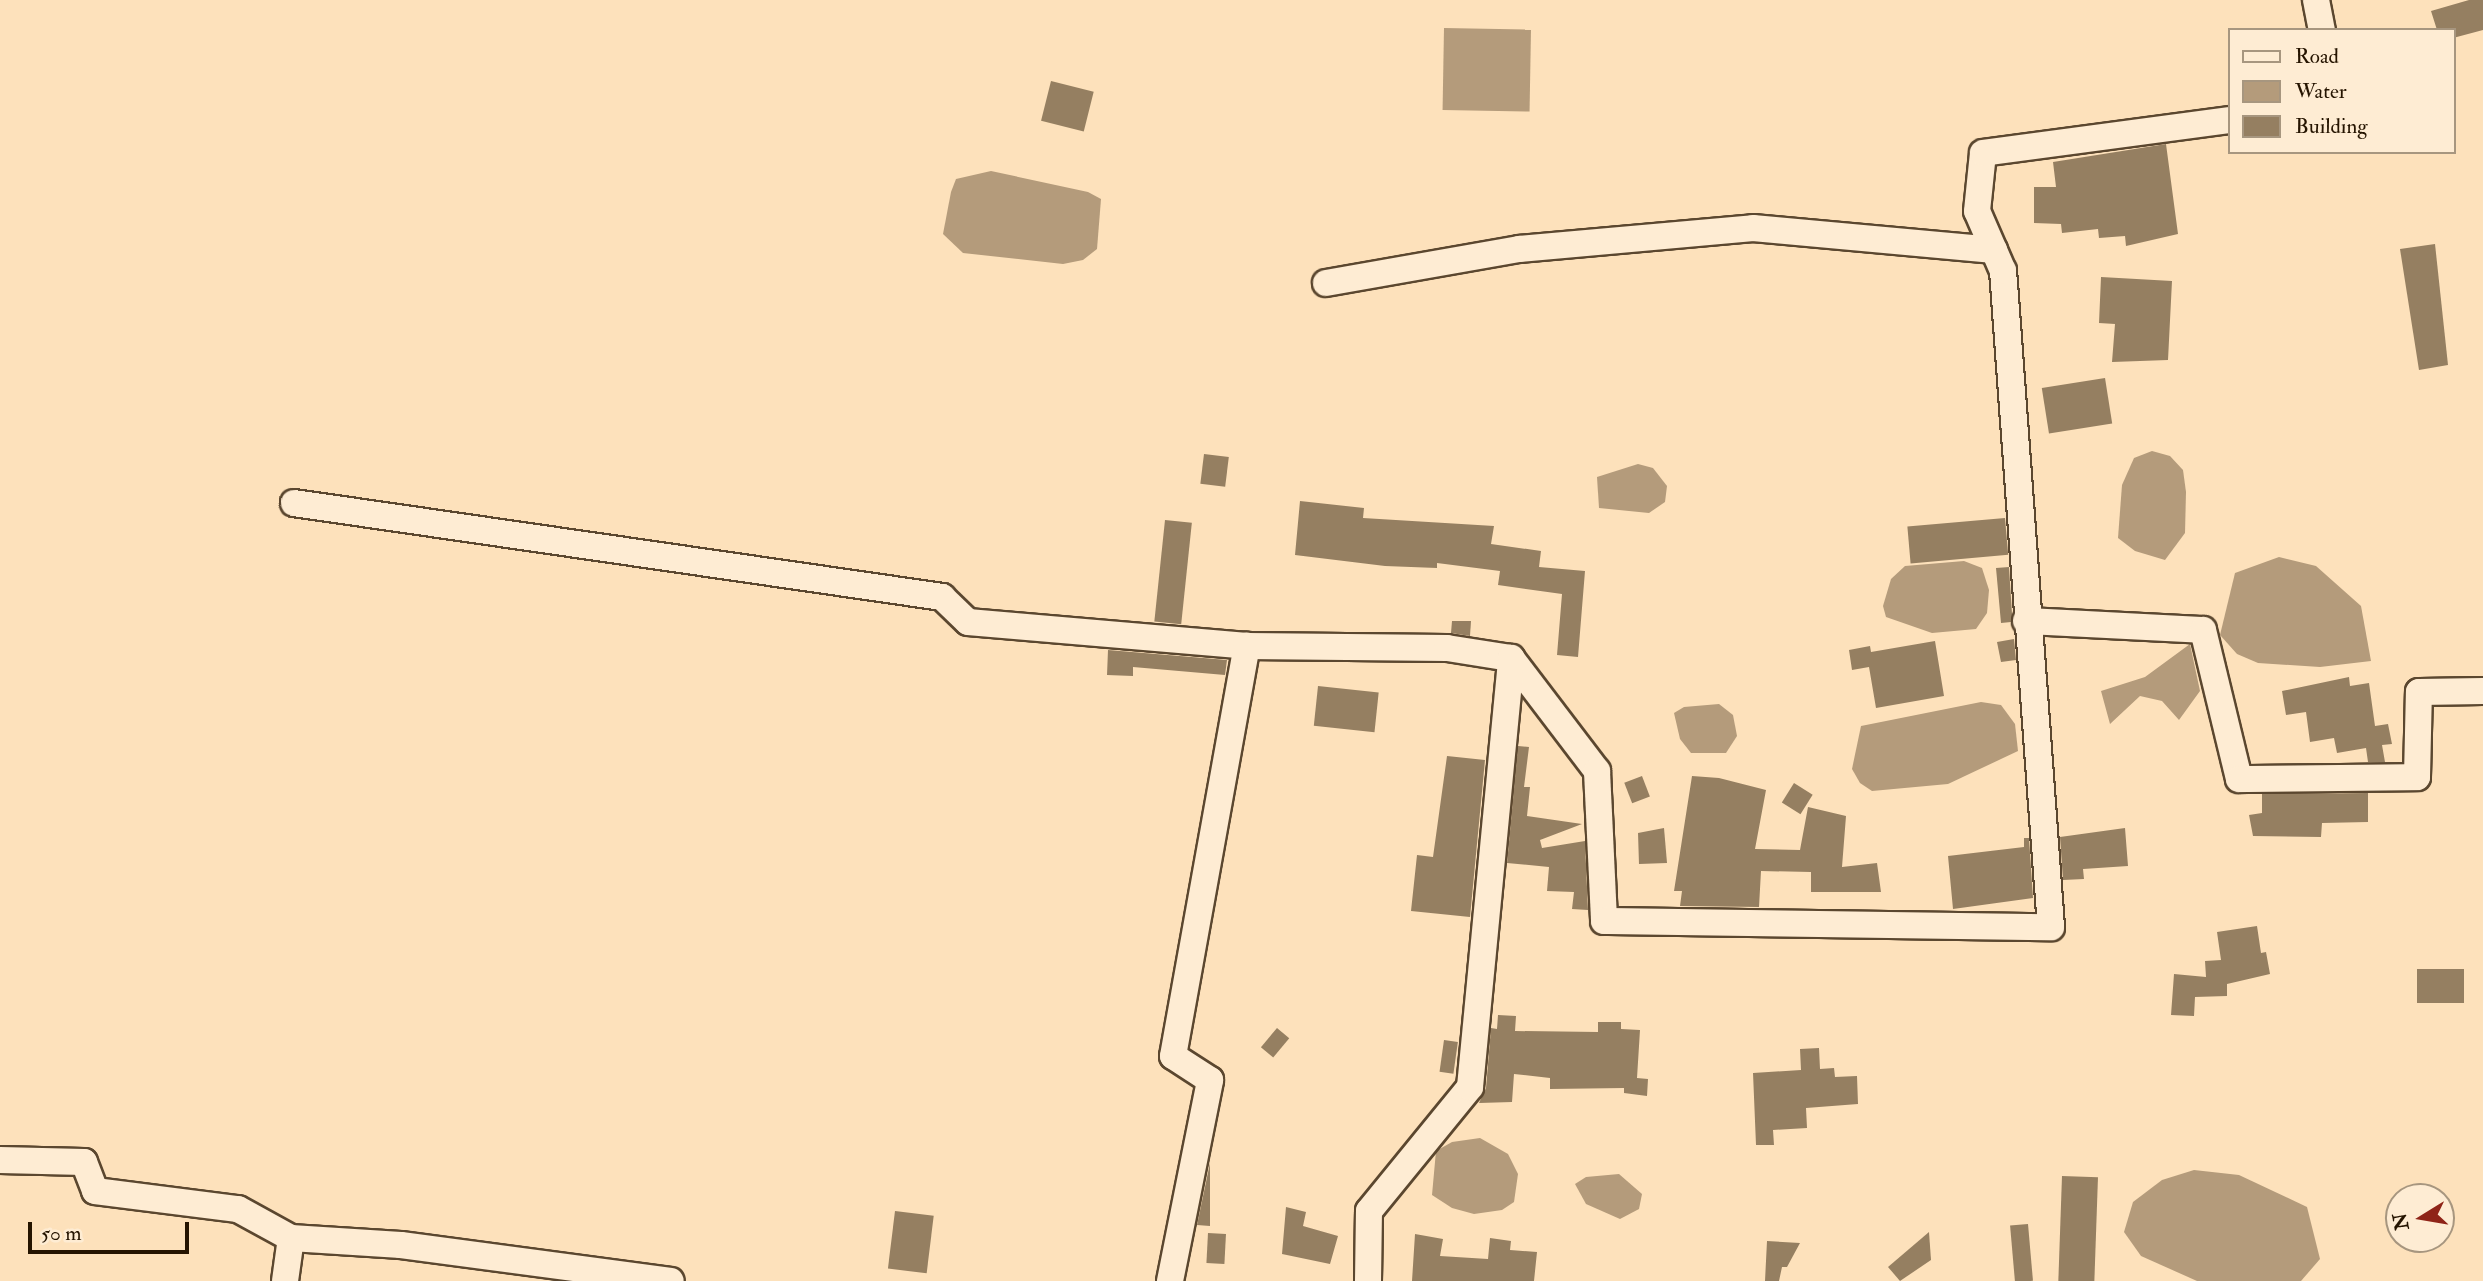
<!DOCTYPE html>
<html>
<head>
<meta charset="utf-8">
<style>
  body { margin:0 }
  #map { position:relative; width:2483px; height:1281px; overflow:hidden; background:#fde1bb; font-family:"IM FELL Double Pica",serif }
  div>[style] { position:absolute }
  .water>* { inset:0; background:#b49b7b; transform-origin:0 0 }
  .building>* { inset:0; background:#957f61; transform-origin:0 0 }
  .roads { filter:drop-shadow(2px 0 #5b472f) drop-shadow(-2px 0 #5b472f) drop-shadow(0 2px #5b472f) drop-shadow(0 -2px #5b472f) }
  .minor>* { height:26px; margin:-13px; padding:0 13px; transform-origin:13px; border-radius:13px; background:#feecd3 }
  span { translate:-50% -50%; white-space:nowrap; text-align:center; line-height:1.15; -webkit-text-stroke:7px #feecd3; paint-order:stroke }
  .legend { position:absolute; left:2228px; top:28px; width:228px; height:126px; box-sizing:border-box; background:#feecd3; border:2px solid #a7967f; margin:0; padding:9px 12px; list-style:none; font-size:21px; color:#251400 }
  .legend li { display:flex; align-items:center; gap:14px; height:35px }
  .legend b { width:35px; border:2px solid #a7967f }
  .north { position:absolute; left:2385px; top:1183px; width:70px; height:70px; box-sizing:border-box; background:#feecd3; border:2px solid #a7967f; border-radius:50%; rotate:259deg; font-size:19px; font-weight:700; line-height:28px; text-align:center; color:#251400 }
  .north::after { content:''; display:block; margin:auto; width:24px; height:32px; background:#8f2418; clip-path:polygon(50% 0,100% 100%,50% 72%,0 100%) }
  .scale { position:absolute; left:28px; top:1222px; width:161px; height:32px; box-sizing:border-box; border:4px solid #251400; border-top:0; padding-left:9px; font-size:21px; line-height:24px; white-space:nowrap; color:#251400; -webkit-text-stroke:5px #feecd3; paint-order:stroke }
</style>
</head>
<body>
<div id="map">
  <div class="water">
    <i style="left:1444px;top:28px;width:87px;height:82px;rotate:1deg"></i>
    <i style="clip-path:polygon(991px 171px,1088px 192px,1101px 199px,1097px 249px,1083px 260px,1063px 264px,963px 253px,943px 234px,951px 192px,956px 179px)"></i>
    <i style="clip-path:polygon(2152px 451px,2170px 456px,2183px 470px,2186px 492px,2185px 533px,2165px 560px,2135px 551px,2118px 538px,2122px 485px,2134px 458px)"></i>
    <i style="clip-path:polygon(1638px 464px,1653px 468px,1667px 486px,1665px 502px,1649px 513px,1599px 508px,1597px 477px)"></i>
    <i style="clip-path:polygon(2279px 557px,2316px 566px,2361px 606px,2371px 661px,2320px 667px,2258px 663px,2237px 654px,2220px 635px,2235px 573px)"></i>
    <i style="clip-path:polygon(1964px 561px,1982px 568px,1989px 590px,1987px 613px,1976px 629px,1932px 633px,1886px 617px,1883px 606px,1891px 579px,1905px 566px)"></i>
    <i style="clip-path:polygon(2190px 644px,2200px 691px,2179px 720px,2162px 701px,2140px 696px,2110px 724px,2101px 691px,2145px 677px)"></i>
    <i style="clip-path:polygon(1981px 702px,2001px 705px,2015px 724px,2018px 751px,1948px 784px,1872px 791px,1860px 783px,1852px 769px,1861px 726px)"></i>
    <i style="clip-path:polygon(1719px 704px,1733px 715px,1737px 736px,1726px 753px,1691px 753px,1680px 739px,1674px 713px,1684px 707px)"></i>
    <i style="clip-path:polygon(1480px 1138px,1508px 1154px,1518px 1174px,1514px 1202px,1502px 1210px,1474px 1214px,1452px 1208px,1432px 1195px,1436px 1151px,1452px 1142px)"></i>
    <i style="clip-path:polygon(2194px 1170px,2239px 1175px,2307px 1207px,2320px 1259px,2301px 1281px,2197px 1281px,2141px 1256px,2124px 1232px,2133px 1202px,2162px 1180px)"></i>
    <i style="clip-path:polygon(1619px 1174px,1642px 1194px,1639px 1209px,1620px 1219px,1586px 1204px,1575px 1184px,1586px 1177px)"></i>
  </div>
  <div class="building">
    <i style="clip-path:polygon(2469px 0,2483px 0,2483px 30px,2453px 38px,2453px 30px,2437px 30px,2431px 11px)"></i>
    <i style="left:1051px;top:81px;width:44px;height:41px;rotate:14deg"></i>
    <i style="clip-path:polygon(2166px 144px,2178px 234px,2126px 246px,2125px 236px,2099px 238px,2098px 229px,2062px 233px,2061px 224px,2034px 223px,2034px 187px,2056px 187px,2053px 162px)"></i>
    <i style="clip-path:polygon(2435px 244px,2448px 365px,2419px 370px,2400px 249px)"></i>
    <i style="clip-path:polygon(2101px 277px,2172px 281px,2168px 360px,2112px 362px,2115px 324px,2099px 323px)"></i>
    <i style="left:2105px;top:378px;width:46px;height:64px;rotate:81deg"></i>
    <i style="left:1204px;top:454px;width:25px;height:30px;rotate:7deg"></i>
    <i style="clip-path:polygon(1300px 501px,1364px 508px,1363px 518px,1494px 526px,1491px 544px,1541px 551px,1539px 567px,1585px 571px,1578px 657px,1557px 655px,1562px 594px,1498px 585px,1500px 571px,1437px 563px,1437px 568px,1385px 566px,1295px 555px)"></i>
    <i style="left:2005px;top:518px;width:37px;height:98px;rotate:85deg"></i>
    <i style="left:1165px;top:520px;width:27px;height:102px;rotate:6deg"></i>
    <i style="clip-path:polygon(2009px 567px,2012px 614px,2011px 622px,2001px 623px,1996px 568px)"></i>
    <i style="clip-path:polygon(1452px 621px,1471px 621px,1470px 636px,1451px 633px)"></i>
    <i style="clip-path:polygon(2014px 639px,2016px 660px,2001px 662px,1997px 642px)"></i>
    <i style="clip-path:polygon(1935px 641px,1944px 696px,1876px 708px,1869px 667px,1852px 670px,1849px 650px,1870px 646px,1871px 652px)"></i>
    <i style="clip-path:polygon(1108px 650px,1227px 660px,1225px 675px,1133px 667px,1133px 676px,1107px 675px)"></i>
    <i style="clip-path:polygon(2349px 677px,2350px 686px,2369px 683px,2375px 726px,2388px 724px,2392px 744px,2382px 745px,2385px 762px,2368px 762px,2366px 748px,2337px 753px,2334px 738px,2310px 742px,2306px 712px,2286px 715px,2282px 691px)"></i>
    <i style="left:1318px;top:686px;width:61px;height:40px;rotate:6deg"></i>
    <i style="clip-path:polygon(1518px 746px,1529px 747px,1524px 787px,1530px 787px,1527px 816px,1582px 824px,1540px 840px,1542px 848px,1585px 841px,1588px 910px,1572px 909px,1574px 892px,1547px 891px,1549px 867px,1507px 863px)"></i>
    <i style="clip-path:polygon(1447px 756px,1485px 760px,1470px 917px,1411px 911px,1417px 855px,1433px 857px)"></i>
    <i style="left:1642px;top:776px;width:22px;height:19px;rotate:69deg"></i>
    <i style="clip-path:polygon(1692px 776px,1719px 778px,1766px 790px,1755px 849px,1800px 850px,1808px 807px,1846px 816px,1842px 867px,1877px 863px,1881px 892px,1811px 892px,1811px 872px,1761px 871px,1759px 907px,1680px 906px,1682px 891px,1674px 891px)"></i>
    <i style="left:1794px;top:783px;width:22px;height:23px;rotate:32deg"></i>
    <i style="clip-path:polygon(2368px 793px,2368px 822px,2322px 823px,2321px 837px,2253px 836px,2249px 815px,2262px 813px,2262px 794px)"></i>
    <i style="clip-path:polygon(1664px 828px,1667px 863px,1639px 864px,1638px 833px)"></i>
    <i style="clip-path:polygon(2125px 828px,2128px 866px,2083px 869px,2084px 879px,2063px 880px,2060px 837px)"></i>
    <i style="clip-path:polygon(2024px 838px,2029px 838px,2033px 898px,1953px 909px,1948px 856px,2024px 847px)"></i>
    <i style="clip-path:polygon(2257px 926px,2261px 953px,2266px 952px,2270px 974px,2227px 984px,2227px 996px,2195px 997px,2194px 1016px,2171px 1015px,2174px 974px,2206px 977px,2205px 961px,2221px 960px,2217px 932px)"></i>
    <i style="left:2464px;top:969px;width:34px;height:47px;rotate:90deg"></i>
    <i style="clip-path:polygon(1498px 1015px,1516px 1016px,1515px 1031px,1598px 1032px,1598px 1022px,1621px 1022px,1621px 1029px,1640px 1030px,1637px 1078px,1648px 1079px,1647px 1096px,1624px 1093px,1624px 1088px,1550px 1089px,1550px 1078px,1514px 1074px,1512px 1102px,1479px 1103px,1486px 1088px,1491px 1028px,1497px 1029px)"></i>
    <i style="left:1277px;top:1028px;width:16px;height:25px;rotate:40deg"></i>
    <i style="left:1444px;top:1040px;width:14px;height:32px;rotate:8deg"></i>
    <i style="clip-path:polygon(1819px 1048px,1820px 1069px,1834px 1068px,1835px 1077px,1857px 1076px,1858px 1104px,1806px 1108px,1807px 1128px,1773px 1130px,1774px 1145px,1756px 1145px,1753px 1073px,1801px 1070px,1800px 1049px)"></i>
    <i style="clip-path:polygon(1210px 1163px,1210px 1226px,1197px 1225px)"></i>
    <i style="left:2062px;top:1176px;width:36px;height:105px;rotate:2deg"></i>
    <i style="clip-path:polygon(1286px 1207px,1306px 1212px,1303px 1226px,1338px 1236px,1330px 1264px,1282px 1254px)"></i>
    <i style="left:895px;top:1211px;width:39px;height:58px;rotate:7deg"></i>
    <i style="left:2028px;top:1224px;width:57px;height:18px;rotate:85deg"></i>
    <i style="clip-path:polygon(1929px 1232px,1931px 1260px,1900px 1281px,1888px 1267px)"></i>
    <i style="left:1208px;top:1233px;width:18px;height:30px;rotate:3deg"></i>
    <i style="clip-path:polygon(1415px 1234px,1443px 1239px,1440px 1256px,1488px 1259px,1490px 1238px,1511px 1241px,1510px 1250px,1537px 1252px,1534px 1281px,1412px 1281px)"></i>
    <i style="clip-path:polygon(1767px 1241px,1800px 1243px,1787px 1267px,1782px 1267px,1779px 1281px,1765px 1281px)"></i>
  </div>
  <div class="roads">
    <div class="minor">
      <i style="left:2316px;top:0;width:31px;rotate:79deg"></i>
      <i style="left:1326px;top:283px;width:196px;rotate:-10deg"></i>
      <i style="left:1519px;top:249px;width:235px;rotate:-5.1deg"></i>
      <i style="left:1753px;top:228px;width:242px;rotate:5.2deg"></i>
      <i style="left:294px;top:503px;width:655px;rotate:8.25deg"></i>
      <i style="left:942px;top:597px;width:36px;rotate:44deg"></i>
      <i style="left:968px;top:622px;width:280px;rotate:4.9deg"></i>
      <i style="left:2026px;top:621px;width:177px;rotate:2.9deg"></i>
      <i style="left:2203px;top:630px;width:153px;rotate:76.4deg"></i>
      <i style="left:2239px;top:779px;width:178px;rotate:-0.6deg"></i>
      <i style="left:2417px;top:777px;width:85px;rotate:-88.7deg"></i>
      <i style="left:2419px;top:692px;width:64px;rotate:-0.9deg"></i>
      <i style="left:0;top:1160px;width:84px;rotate:1.4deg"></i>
      <i style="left:84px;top:1162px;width:31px;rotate:69deg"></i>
      <i style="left:95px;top:1191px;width:144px;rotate:7.2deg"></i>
      <i style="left:238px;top:1209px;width:60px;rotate:28.7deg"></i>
      <i style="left:291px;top:1238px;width:110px;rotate:3.6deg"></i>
      <i style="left:401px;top:1245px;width:272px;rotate:7.6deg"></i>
      <i style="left:285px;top:1281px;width:43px;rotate:-82.1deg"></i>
      <i style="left:1170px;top:1281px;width:205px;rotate:-78.7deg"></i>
      <i style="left:1210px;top:1080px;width:44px;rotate:-147deg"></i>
      <i style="left:1173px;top:1056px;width:417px;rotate:-79.8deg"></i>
      <i style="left:1247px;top:646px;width:200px;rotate:0.6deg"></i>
      <i style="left:1447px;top:648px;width:65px;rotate:8.9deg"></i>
      <i style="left:1511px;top:658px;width:142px;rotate:52.7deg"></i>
      <i style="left:1597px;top:771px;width:150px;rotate:87.3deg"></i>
      <i style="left:1604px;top:921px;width:447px;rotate:0.8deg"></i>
      <i style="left:2051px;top:927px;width:658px;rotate:-94.18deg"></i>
      <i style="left:2003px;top:271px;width:65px;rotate:-113.4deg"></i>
      <i style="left:1977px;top:211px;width:58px;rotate:-84.1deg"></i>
      <i style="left:1983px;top:153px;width:248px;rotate:-7.6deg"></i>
      <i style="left:1368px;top:1281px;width:70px;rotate:-89.2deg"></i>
      <i style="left:1369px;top:1211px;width:160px;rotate:-50.8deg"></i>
      <i style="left:1470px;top:1087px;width:431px;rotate:-84.5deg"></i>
    </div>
  </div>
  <ul class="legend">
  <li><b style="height:9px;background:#feecd3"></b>Road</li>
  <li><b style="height:19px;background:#b49b7b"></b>Water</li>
  <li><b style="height:19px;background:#957f61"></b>Building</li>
  </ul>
  <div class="north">N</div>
  <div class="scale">50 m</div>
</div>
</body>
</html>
